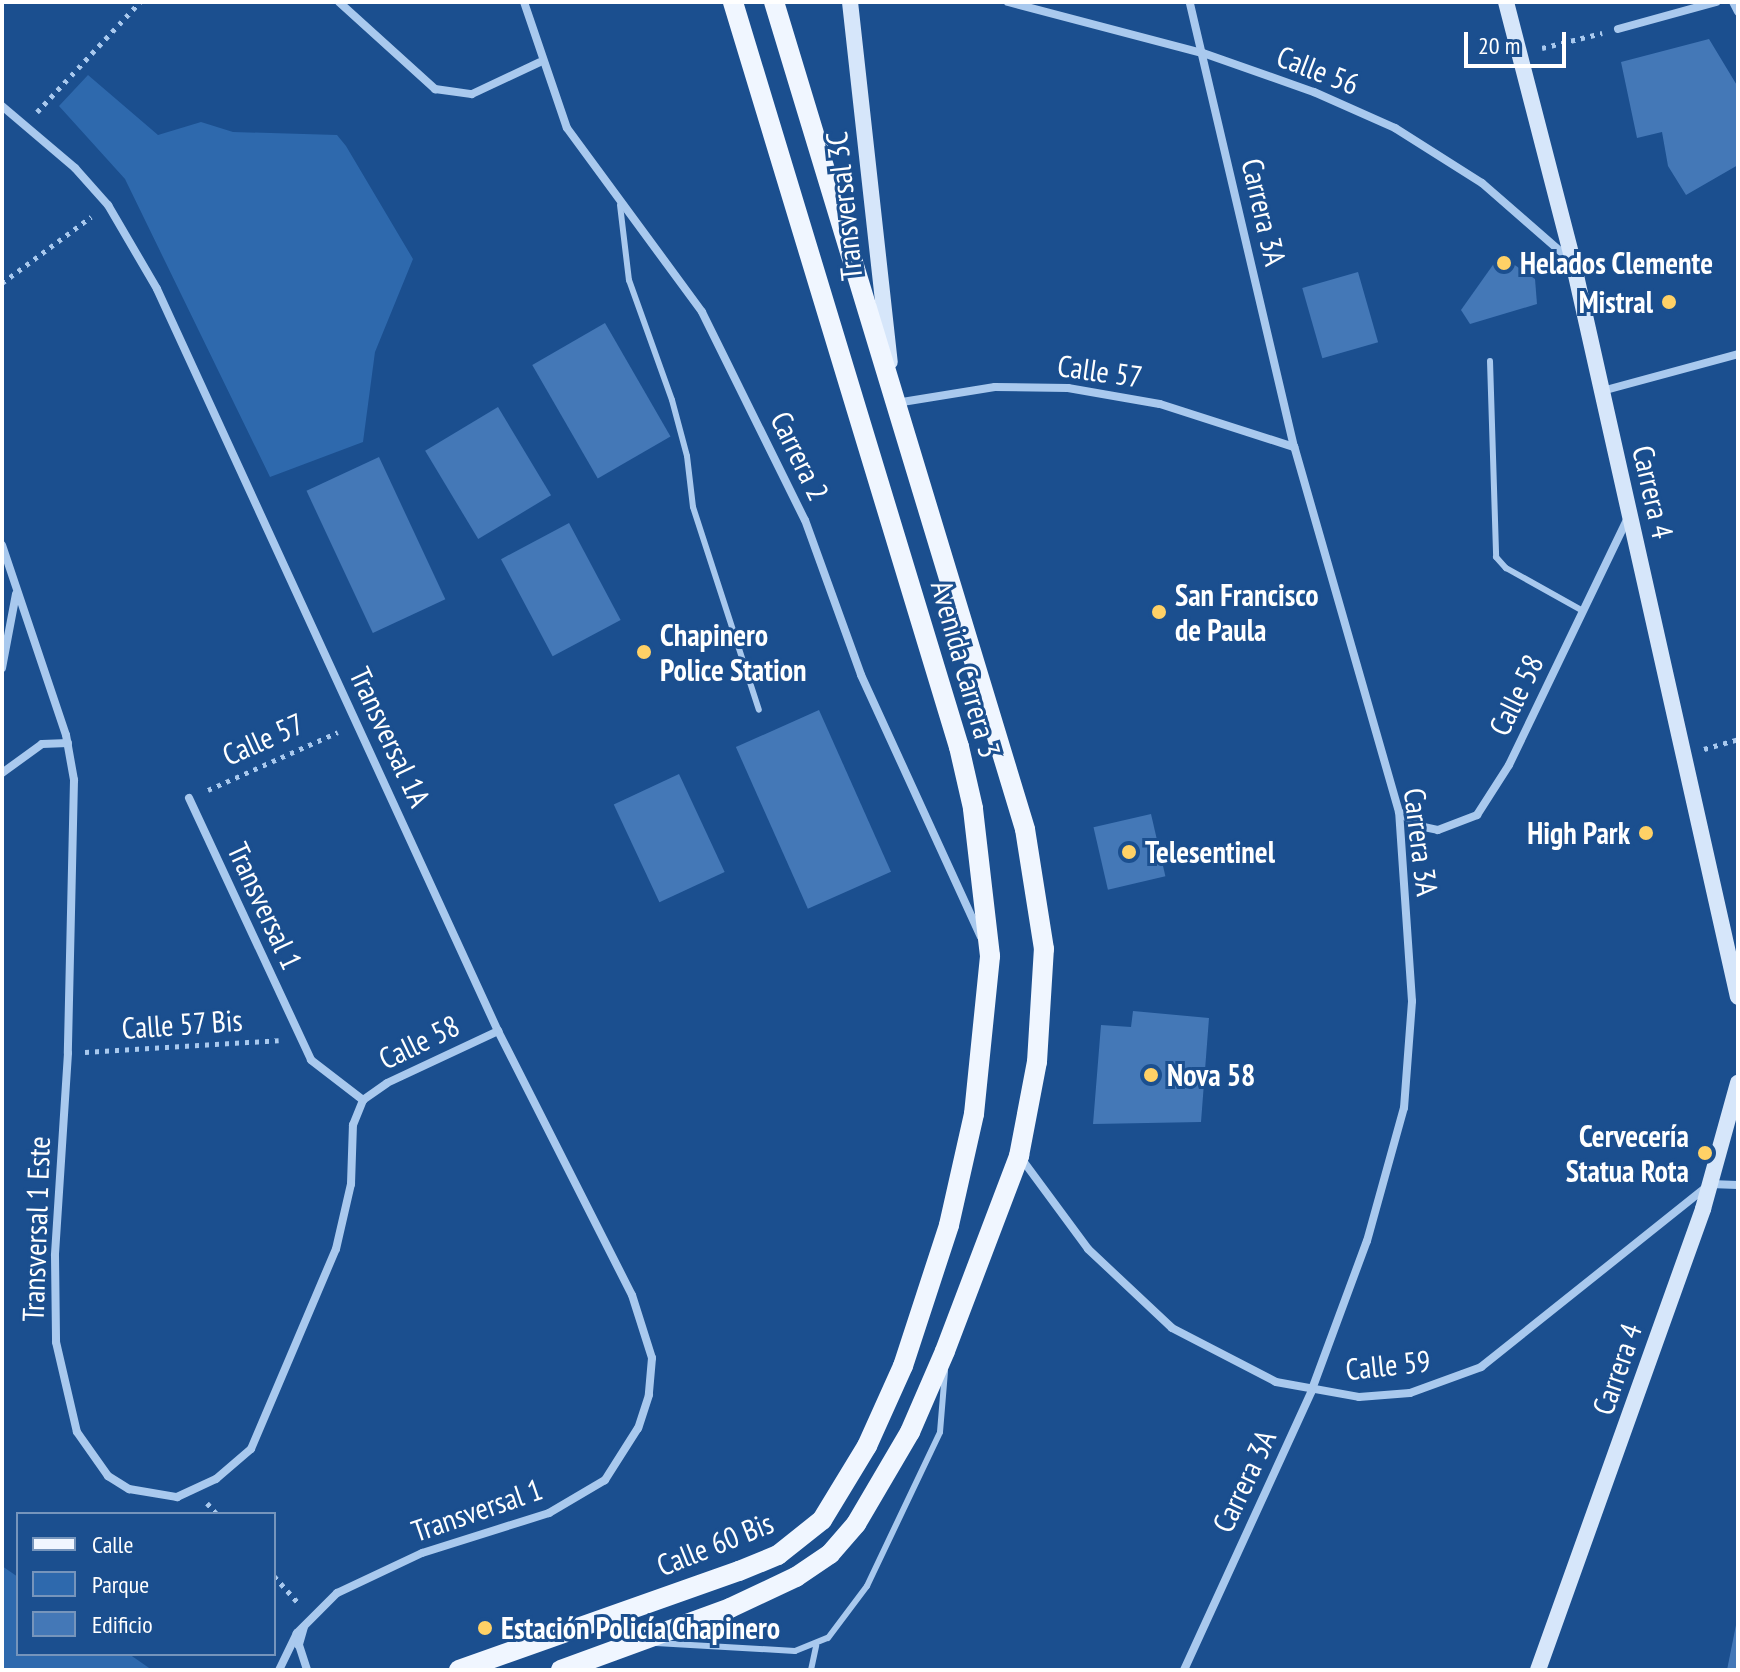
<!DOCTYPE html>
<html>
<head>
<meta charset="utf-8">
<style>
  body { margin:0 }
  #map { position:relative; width:1740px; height:1672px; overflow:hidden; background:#1b4f8f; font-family:"PT Sans Narrow",sans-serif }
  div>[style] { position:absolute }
  .green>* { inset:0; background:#2e69ad }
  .building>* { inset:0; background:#4478b7; transform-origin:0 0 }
  .path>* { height:5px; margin-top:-2.5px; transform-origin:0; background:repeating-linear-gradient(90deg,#a9c9ee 0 4px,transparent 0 10px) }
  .lane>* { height:6px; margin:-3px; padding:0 3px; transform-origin:3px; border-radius:3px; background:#a9c9ee }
  .street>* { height:8px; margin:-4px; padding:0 4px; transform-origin:4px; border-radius:4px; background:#a9c9ee }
  .secondary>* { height:16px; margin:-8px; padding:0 8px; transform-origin:8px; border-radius:8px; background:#d6e6fa }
  .primary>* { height:20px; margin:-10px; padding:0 10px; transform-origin:10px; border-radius:10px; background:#f0f6ff }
  .dots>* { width:22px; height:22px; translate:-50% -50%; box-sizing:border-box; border:4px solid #1b4f8f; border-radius:50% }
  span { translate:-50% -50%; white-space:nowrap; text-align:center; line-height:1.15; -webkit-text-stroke:6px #1b4f8f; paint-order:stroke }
  .street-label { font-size:30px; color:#fff }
  .poi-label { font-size:30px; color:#fff; font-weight:700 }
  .left { translate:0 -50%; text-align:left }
  .right { translate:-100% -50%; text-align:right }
  .frame { position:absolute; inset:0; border:4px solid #fff; pointer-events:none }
  .legend { position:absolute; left:16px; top:1512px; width:260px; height:144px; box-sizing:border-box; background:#1b4f8f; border:2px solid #7695bc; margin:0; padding:10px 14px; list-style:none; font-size:24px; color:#fff }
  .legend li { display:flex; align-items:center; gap:16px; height:40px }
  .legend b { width:40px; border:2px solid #7695bc }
  .scale { position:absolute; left:1464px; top:32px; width:102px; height:36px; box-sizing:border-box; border:4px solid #fff; border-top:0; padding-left:10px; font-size:24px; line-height:28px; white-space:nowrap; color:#fff; -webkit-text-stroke:6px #1b4f8f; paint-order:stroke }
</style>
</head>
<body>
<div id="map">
  <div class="green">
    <i style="clip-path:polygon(88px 75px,158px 135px,201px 122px,233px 132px,337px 135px,346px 146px,413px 259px,375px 352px,363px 442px,270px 477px,125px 179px,59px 106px)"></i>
    <i style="clip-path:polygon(2px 1566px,18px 1577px,18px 1654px,129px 1654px,152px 1670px,2px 1670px)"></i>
  </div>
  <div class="building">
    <i style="clip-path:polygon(1709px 39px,1738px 87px,1738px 165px,1686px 195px,1668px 166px,1662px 132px,1637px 138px,1621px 62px)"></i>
    <i style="clip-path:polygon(1500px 255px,1535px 279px,1537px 304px,1470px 324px,1461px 310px)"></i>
    <i style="left:1358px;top:272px;width:73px;height:58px;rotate:74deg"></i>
    <i style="left:605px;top:323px;width:131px;height:84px;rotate:60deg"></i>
    <i style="left:498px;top:407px;width:103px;height:85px;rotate:59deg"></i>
    <i style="left:379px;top:457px;width:157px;height:80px;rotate:65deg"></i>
    <i style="left:569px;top:523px;width:110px;height:77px;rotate:62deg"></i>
    <i style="left:819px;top:710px;width:177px;height:91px;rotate:66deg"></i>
    <i style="left:679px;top:774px;width:108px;height:72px;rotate:65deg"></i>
    <i style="left:1151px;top:814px;width:64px;height:59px;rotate:77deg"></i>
    <i style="clip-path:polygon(1133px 1011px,1209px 1018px,1201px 1122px,1093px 1124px,1101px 1025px,1131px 1027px)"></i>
    <i style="clip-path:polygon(1737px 1620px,1738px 1670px,1727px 1670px)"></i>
  </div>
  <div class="path">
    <i style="left:1542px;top:48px;width:62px;rotate:-14deg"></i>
    <i style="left:37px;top:112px;width:151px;rotate:-46.9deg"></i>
    <i style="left:2px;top:283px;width:111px;rotate:-36.6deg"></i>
    <i style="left:1704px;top:749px;width:35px;rotate:-16deg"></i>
    <i style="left:208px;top:790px;width:142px;rotate:-24deg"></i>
    <i style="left:85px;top:1052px;width:194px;rotate:-3.5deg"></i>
    <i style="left:207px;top:1503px;width:15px;rotate:48deg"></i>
    <i style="left:274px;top:1576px;width:36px;rotate:48deg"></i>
  </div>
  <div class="lane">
    <i style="left:620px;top:205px;width:76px;rotate:83.2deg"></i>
    <i style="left:629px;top:280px;width:127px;rotate:70.3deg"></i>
    <i style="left:672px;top:400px;width:58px;rotate:75deg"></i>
    <i style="left:687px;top:456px;width:51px;rotate:83.3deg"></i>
    <i style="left:693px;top:507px;width:213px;rotate:72deg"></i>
    <i style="left:1490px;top:361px;width:196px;rotate:88.2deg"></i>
    <i style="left:1496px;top:557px;width:15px;rotate:48deg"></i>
    <i style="left:1506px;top:568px;width:88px;rotate:29.2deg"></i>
    <i style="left:656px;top:1643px;width:139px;rotate:3.3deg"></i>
    <i style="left:795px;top:1651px;width:35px;rotate:-22deg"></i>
    <i style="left:828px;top:1638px;width:65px;rotate:-53.1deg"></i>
    <i style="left:867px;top:1586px;width:170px;rotate:-64.6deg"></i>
    <i style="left:940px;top:1432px;width:61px;rotate:-85.3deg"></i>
    <i style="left:811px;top:1670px;width:25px;rotate:-78deg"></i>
  </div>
  <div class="street">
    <i style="left:339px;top:2px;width:130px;rotate:42.2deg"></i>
    <i style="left:435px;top:89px;width:37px;rotate:8deg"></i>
    <i style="left:472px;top:94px;width:75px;rotate:-25.2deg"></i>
    <i style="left:524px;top:2px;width:133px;rotate:71.2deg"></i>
    <i style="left:567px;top:128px;width:228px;rotate:53.7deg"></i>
    <i style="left:702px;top:312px;width:232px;rotate:63.7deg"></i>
    <i style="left:805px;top:520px;width:165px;rotate:70.1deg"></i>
    <i style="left:861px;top:675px;width:288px;rotate:65.4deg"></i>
    <i style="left:1008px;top:2px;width:202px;rotate:14.7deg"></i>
    <i style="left:1203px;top:53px;width:118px;rotate:19.4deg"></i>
    <i style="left:1314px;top:92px;width:89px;rotate:24deg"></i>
    <i style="left:1395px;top:128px;width:103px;rotate:32.3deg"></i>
    <i style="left:1482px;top:183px;width:116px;rotate:41.1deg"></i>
    <i style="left:1733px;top:2px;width:11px;rotate:63deg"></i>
    <i style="left:1618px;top:29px;width:102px;rotate:-15.4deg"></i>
    <i style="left:2px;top:106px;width:96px;rotate:40.3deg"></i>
    <i style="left:75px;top:168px;width:50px;rotate:48.3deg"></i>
    <i style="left:108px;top:205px;width:97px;rotate:59.7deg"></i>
    <i style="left:157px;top:289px;width:817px;rotate:65.32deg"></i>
    <i style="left:498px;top:1031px;width:296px;rotate:63.1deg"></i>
    <i style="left:632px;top:1295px;width:66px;rotate:72.4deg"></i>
    <i style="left:652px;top:1358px;width:37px;rotate:95deg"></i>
    <i style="left:649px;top:1395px;width:35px;rotate:108deg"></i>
    <i style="left:638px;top:1428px;width:62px;rotate:122.4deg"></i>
    <i style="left:605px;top:1480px;width:65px;rotate:149.5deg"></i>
    <i style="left:549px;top:1513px;width:133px;rotate:162.5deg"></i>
    <i style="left:422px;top:1553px;width:94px;rotate:154.8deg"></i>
    <i style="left:337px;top:1593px;width:57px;rotate:135deg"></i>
    <i style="left:297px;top:1633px;width:41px;rotate:115.9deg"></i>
    <i style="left:1602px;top:391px;width:141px;rotate:-15.2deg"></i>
    <i style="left:896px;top:403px;width:100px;rotate:-9.2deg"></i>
    <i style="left:995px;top:387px;width:73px;rotate:0.8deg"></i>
    <i style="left:1068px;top:388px;width:93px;rotate:9.9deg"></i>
    <i style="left:1160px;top:404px;width:141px;rotate:17.8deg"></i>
    <i style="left:2px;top:545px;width:200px;rotate:71.4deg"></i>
    <i style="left:66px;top:735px;width:46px;rotate:79.9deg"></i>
    <i style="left:74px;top:780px;width:273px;rotate:91.3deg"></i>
    <i style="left:68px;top:1053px;width:203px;rotate:93.7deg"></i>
    <i style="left:55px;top:1256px;width:86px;rotate:89.3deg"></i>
    <i style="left:56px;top:1342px;width:92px;rotate:76.9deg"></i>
    <i style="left:77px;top:1432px;width:54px;rotate:54.8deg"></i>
    <i style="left:108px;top:1476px;width:25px;rotate:32deg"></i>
    <i style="left:129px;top:1489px;width:49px;rotate:9.5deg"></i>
    <i style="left:177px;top:1497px;width:43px;rotate:-24.8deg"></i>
    <i style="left:216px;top:1479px;width:46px;rotate:-40.6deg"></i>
    <i style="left:251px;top:1449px;width:217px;rotate:-67deg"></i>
    <i style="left:336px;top:1249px;width:67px;rotate:-77deg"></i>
    <i style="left:351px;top:1184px;width:59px;rotate:-88.1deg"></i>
    <i style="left:353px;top:1125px;width:27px;rotate:-68deg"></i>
    <i style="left:363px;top:1100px;width:29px;rotate:-35deg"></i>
    <i style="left:387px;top:1083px;width:123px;rotate:-25.1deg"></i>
    <i style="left:2px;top:668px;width:75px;rotate:-79.3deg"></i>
    <i style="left:2px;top:773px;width:49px;rotate:-35.9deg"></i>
    <i style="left:42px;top:744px;width:26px;rotate:-2deg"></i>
    <i style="left:189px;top:798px;width:289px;rotate:65deg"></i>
    <i style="left:311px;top:1060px;width:66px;rotate:37.6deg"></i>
    <i style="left:1399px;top:812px;width:24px;rotate:35deg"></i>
    <i style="left:1419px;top:826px;width:19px;rotate:12deg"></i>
    <i style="left:1438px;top:830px;width:42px;rotate:-21deg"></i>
    <i style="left:1477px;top:815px;width:59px;rotate:-57.4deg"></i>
    <i style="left:1509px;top:765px;width:274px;rotate:-64.3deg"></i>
    <i style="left:1021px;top:1158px;width:113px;rotate:53.6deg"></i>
    <i style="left:1088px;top:1249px;width:115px;rotate:43.2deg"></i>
    <i style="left:1172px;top:1328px;width:117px;rotate:27.4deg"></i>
    <i style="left:1276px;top:1382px;width:84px;rotate:10.2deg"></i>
    <i style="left:1359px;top:1397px;width:51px;rotate:-4.5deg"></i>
    <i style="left:1410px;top:1393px;width:76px;rotate:-20.1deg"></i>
    <i style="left:1481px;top:1367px;width:293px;rotate:-38.6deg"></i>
    <i style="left:1710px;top:1184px;width:28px;rotate:2deg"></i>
    <i style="left:304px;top:1627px;width:19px;rotate:106deg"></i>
    <i style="left:299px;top:1645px;width:26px;rotate:72deg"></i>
    <i style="left:1184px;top:1670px;width:306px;rotate:-65.4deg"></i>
    <i style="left:1311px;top:1392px;width:161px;rotate:-69.7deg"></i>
    <i style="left:1367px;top:1241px;width:138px;rotate:-74.5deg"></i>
    <i style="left:1404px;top:1108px;width:107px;rotate:-85.7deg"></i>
    <i style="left:1412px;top:1001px;width:189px;rotate:-93.9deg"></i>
    <i style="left:1399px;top:812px;width:380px;rotate:-106deg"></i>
    <i style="left:1294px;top:447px;width:457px;rotate:-103.2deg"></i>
  </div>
  <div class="secondary">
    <i style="left:850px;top:2px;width:362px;rotate:83.7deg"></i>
    <i style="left:1506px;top:2px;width:268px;rotate:75.5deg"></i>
    <i style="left:1573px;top:262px;width:753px;rotate:77.35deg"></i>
    <i style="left:1538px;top:1670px;width:490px;rotate:-70.3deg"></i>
    <i style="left:1703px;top:1209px;width:131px;rotate:-74.5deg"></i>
  </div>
  <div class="primary">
    <i style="left:459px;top:1670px;width:297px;rotate:-19.5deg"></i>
    <i style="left:739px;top:1571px;width:42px;rotate:-22.3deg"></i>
    <i style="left:778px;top:1555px;width:56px;rotate:-38.5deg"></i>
    <i style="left:822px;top:1520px;width:87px;rotate:-58.7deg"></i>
    <i style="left:867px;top:1446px;width:88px;rotate:-65.8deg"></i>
    <i style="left:903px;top:1366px;width:148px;rotate:-71.9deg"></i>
    <i style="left:949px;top:1225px;width:114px;rotate:-77.3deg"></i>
    <i style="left:974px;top:1114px;width:159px;rotate:-84.2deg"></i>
    <i style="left:990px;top:956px;width:149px;rotate:-96.6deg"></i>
    <i style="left:973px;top:808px;width:63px;rotate:-102.9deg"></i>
    <i style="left:959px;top:747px;width:779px;rotate:-106.88deg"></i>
    <i style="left:561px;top:1670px;width:180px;rotate:-20.1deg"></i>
    <i style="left:730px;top:1608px;width:73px;rotate:-25.2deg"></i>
    <i style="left:796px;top:1577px;width:41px;rotate:-34.1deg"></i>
    <i style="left:830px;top:1554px;width:40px;rotate:-49deg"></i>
    <i style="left:856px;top:1524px;width:107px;rotate:-59.6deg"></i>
    <i style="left:910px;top:1432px;width:88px;rotate:-66.6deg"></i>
    <i style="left:945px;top:1351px;width:209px;rotate:-69.2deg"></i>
    <i style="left:1019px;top:1156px;width:96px;rotate:-79.2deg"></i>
    <i style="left:1037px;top:1062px;width:113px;rotate:-86.5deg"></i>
    <i style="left:1044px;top:949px;width:121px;rotate:-99deg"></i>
    <i style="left:1025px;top:829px;width:864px;rotate:-106.88deg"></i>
  </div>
  <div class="dots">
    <i style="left:1504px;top:263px;background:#ffd166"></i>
    <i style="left:1669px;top:302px;background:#ffd166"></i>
    <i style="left:1159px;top:612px;background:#ffd166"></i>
    <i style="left:644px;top:652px;background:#ffd166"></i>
    <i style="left:1646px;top:833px;background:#ffd166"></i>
    <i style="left:1129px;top:852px;background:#ffd166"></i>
    <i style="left:1151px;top:1075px;background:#ffd166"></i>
    <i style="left:1705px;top:1153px;background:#ffd166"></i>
    <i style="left:485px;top:1628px;background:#ffd166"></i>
  </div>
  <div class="street-label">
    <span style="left:1318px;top:70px;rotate:21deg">Calle 56</span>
    <span style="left:844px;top:206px;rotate:-96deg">Transversal 3C</span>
    <span style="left:1264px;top:212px;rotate:77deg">Carrera 3A</span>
    <span style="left:1100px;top:371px;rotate:8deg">Calle 57</span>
    <span style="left:800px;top:456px;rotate:64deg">Carrera 2</span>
    <span style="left:1653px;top:492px;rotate:77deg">Carrera 4</span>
    <span style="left:966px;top:669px;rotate:74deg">Avenida Carrera 3</span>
    <span style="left:1516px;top:695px;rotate:-64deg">Calle 58</span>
    <span style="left:390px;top:737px;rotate:65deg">Transversal 1A</span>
    <span style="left:263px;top:739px;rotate:-24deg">Calle 57</span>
    <span style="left:1421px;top:842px;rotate:83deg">Carrera 3A</span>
    <span style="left:265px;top:906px;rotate:65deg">Transversal 1</span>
    <span style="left:182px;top:1024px;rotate:-4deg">Calle 57 Bis</span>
    <span style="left:419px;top:1042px;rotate:-26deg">Calle 58</span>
    <span style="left:36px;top:1229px;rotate:-88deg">Transversal 1 Este</span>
    <span style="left:1388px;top:1365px;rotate:-6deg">Calle 59</span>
    <span style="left:1617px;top:1369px;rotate:-71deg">Carrera 4</span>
    <span style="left:1244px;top:1481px;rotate:-65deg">Carrera 3A</span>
    <span style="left:477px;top:1510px;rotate:-19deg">Transversal 1</span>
    <span style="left:715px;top:1544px;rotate:-22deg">Calle 60 Bis</span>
  </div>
  <div class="poi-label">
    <span class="left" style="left:1520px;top:263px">Helados Clemente</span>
    <span class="right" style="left:1653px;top:302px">Mistral</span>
    <span class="left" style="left:1175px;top:612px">San Francisco<br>de Paula</span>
    <span class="left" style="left:660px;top:652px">Chapinero<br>Police Station</span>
    <span class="right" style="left:1630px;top:833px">High Park</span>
    <span class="left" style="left:1145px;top:852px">Telesentinel</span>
    <span class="left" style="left:1167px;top:1075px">Nova 58</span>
    <span class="right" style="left:1689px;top:1153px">Cervecería<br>Statua Rota</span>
    <span class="left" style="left:501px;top:1628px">Estación Policía Chapinero</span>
  </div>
  <div class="frame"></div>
  <ul class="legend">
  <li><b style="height:10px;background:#f0f6ff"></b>Calle</li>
  <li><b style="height:22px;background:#2e69ad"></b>Parque</li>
  <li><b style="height:22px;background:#4478b7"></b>Edificio</li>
  </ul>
  <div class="scale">20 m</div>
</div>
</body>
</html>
